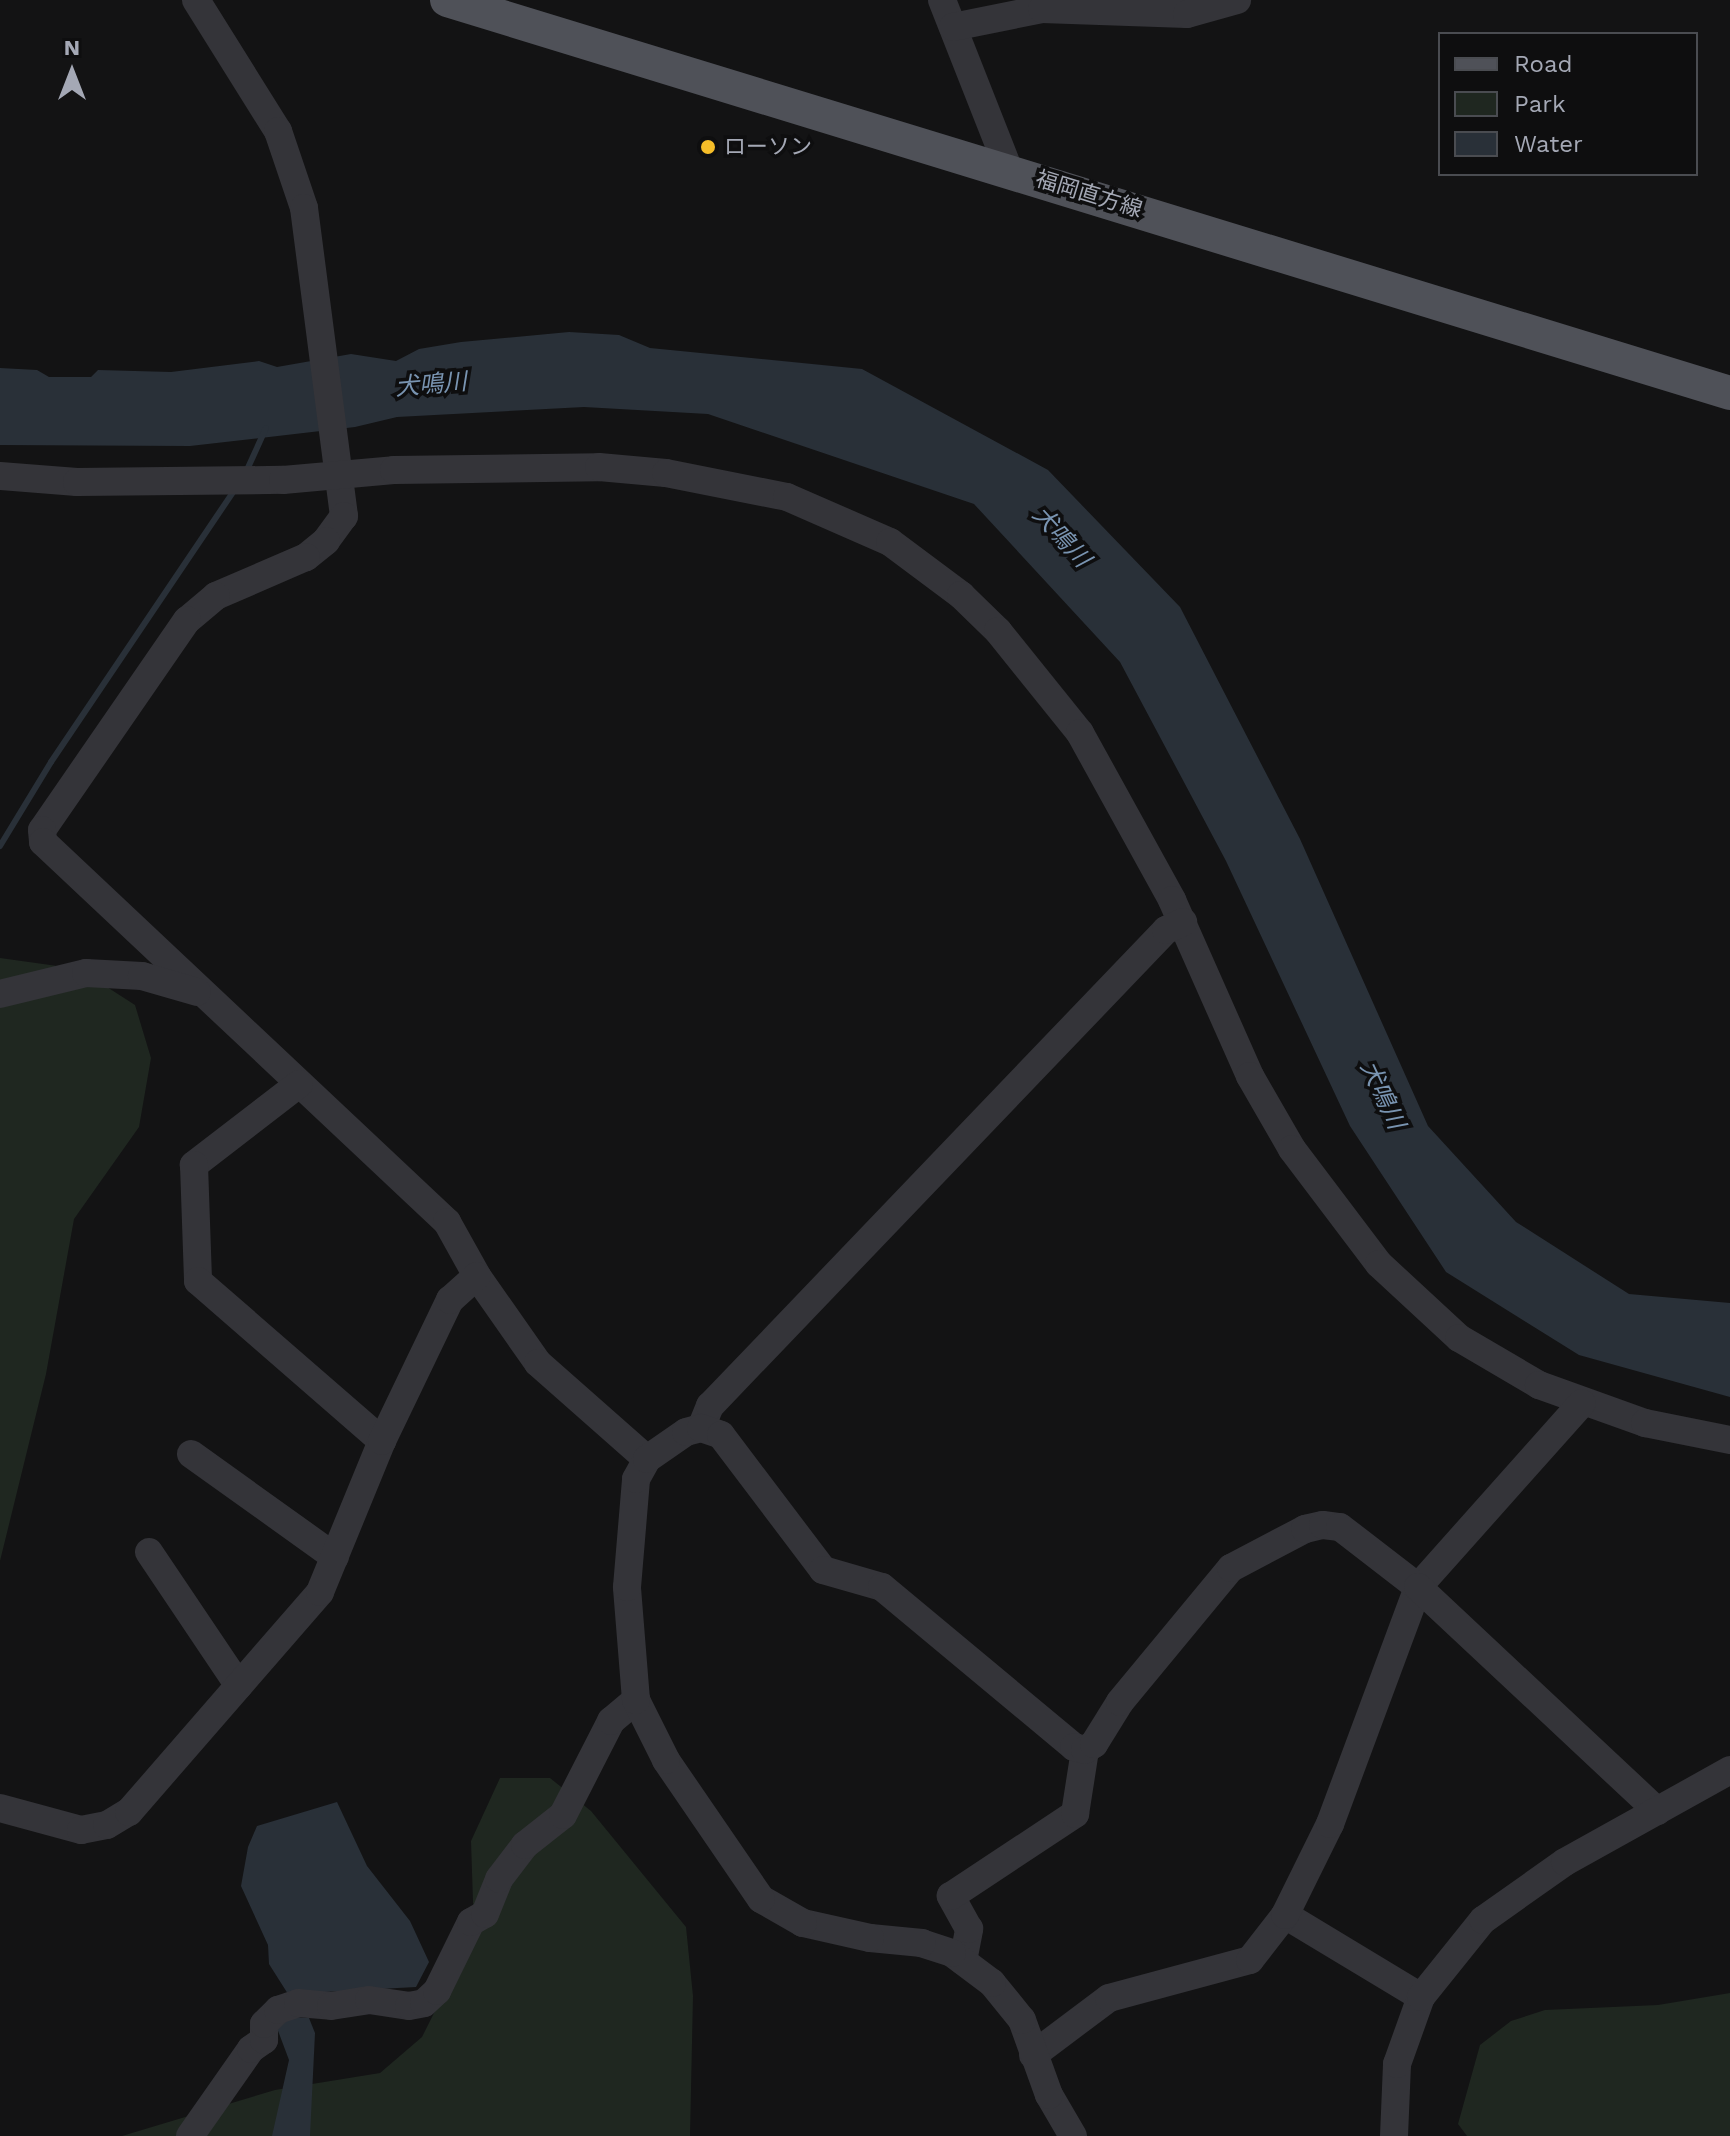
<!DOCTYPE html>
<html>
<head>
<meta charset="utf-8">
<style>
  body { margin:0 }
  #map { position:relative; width:1730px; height:2136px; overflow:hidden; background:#131314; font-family:"Work Sans","Noto Sans JP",sans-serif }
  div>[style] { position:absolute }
  .green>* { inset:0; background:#1f2720 }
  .water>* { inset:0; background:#293038 }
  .stream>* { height:6px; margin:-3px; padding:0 3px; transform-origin:3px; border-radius:3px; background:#293038 }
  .minor>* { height:28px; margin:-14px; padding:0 14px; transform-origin:14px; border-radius:14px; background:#343439 }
  .major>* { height:34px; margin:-17px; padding:0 17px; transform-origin:17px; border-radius:17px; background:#4f5158 }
  .dots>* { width:22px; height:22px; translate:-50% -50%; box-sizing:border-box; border:4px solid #0e0e0f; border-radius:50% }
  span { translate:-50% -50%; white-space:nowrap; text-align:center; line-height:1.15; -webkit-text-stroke:7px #0e0e0f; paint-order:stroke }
  .poi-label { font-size:22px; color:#a4a8b5 }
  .left { translate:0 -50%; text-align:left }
  .street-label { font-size:22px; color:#a4a8b5 }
  .water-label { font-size:24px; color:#7994b1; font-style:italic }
  .legend { position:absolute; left:1438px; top:32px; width:260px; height:144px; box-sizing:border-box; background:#0e0e0f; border:2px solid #4a4c51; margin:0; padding:10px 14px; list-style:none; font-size:24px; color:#a4a8b5 }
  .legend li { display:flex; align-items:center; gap:16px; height:40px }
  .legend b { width:40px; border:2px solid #4a4c51 }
  .north { position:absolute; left:32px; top:32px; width:80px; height:80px; -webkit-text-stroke:6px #0e0e0f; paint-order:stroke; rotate:0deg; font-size:22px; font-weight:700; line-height:32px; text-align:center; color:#a4a8b5 }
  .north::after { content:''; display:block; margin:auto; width:28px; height:36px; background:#a4a8b5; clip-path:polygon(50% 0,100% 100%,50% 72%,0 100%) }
</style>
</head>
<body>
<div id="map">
  <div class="green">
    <i style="clip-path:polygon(0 958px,79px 969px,135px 1005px,151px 1058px,139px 1127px,74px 1219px,46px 1374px,0 1561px)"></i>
    <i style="clip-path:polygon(500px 1778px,550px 1778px,591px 1811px,686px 1927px,693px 1996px,690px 2136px,122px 2136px,275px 2090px,380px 2073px,422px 2037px,474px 1933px,471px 1841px)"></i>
    <i style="clip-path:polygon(1730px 1993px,1730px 2136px,1467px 2136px,1458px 2124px,1480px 2045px,1511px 2021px,1545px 2010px,1658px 2005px)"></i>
  </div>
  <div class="water">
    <i style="clip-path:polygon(569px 332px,619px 335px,650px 348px,862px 369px,1048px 470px,1180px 607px,1300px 839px,1428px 1126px,1516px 1222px,1629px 1294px,1730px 1303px,1730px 1397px,1579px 1355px,1446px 1272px,1350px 1126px,1226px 861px,1120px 662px,974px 504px,708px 414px,584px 407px,397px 417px,355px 427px,190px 446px,0 445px,0 368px,37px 370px,49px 377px,91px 377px,98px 370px,171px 372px,259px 361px,277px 367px,351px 354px,396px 361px,419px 349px,461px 342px)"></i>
    <i style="clip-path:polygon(337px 1802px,367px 1866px,410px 1921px,429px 1962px,416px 1987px,288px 1994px,269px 1964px,268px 1945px,241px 1886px,248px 1847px,257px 1826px)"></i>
    <i style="clip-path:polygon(288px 2017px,309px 2018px,315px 2033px,310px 2136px,272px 2136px,289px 2060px,277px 2028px)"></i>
  </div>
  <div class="stream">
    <i style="left:246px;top:472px;width:48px;rotate:-65.6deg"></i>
    <i style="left:0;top:846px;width:98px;rotate:-58.7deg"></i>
    <i style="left:51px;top:762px;width:331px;rotate:-56deg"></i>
  </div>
  <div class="minor">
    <i style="left:196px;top:0;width:155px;rotate:58deg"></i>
    <i style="left:278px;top:131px;width:81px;rotate:71.3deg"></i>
    <i style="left:304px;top:208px;width:311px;rotate:82.6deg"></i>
    <i style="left:344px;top:516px;width:31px;rotate:126deg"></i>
    <i style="left:326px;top:541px;width:26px;rotate:141deg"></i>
    <i style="left:306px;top:557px;width:98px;rotate:156.6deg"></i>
    <i style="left:216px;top:596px;width:38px;rotate:140deg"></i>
    <i style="left:187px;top:620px;width:255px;rotate:124.6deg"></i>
    <i style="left:42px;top:830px;width:12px;rotate:85deg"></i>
    <i style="left:43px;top:842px;width:555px;rotate:43.25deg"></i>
    <i style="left:447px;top:1222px;width:62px;rotate:60.9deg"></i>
    <i style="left:477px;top:1276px;width:106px;rotate:55deg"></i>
    <i style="left:538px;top:1363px;width:145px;rotate:41.4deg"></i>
    <i style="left:942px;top:0;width:183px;rotate:68.5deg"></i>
    <i style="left:953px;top:27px;width:91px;rotate:-11.4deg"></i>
    <i style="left:1042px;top:9px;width:145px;rotate:2deg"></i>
    <i style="left:1187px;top:14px;width:52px;rotate:-15.6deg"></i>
    <i style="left:0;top:476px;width:77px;rotate:4.5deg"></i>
    <i style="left:77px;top:482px;width:206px;rotate:-0.6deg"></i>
    <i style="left:283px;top:480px;width:111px;rotate:-5.1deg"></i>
    <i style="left:394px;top:470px;width:205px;rotate:-0.8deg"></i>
    <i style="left:599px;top:467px;width:67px;rotate:5.1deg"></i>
    <i style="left:666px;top:473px;width:123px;rotate:11.2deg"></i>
    <i style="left:787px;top:497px;width:112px;rotate:23.6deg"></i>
    <i style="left:890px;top:542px;width:89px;rotate:36.7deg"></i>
    <i style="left:961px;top:595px;width:52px;rotate:44.2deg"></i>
    <i style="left:998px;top:631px;width:131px;rotate:51.2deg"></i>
    <i style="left:1080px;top:733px;width:191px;rotate:61.1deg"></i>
    <i style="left:1172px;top:900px;width:193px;rotate:66.1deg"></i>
    <i style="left:1250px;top:1076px;width:84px;rotate:60.1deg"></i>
    <i style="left:1292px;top:1149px;width:144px;rotate:52.9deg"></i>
    <i style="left:1379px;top:1264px;width:109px;rotate:42.8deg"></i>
    <i style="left:1459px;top:1338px;width:93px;rotate:30.4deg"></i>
    <i style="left:1539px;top:1385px;width:113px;rotate:19.7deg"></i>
    <i style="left:1645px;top:1423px;width:87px;rotate:11.3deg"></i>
    <i style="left:0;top:994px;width:89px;rotate:-13.7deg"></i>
    <i style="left:86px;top:973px;width:56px;rotate:3.1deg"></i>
    <i style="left:142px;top:976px;width:57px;rotate:16.2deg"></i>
    <i style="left:299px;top:1084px;width:133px;rotate:142.4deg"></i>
    <i style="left:194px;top:1165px;width:116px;rotate:88deg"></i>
    <i style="left:198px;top:1281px;width:244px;rotate:41deg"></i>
    <i style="left:701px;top:1428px;width:24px;rotate:-68deg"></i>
    <i style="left:710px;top:1406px;width:659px;rotate:-46.23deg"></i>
    <i style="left:1166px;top:930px;width:19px;rotate:-25deg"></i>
    <i style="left:191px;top:1454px;width:177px;rotate:35.6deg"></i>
    <i style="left:149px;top:1552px;width:161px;rotate:56.1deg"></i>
    <i style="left:0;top:1808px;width:84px;rotate:15.2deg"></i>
    <i style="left:81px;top:1830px;width:26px;rotate:-11deg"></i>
    <i style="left:107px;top:1825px;width:26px;rotate:-31deg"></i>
    <i style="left:129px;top:1812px;width:291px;rotate:-49deg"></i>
    <i style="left:320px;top:1592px;width:163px;rotate:-67.7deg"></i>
    <i style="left:382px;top:1441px;width:157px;rotate:-64.3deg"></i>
    <i style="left:450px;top:1300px;width:36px;rotate:-42deg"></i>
    <i style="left:1285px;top:1915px;width:159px;rotate:31.1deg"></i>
    <i style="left:963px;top:1961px;width:33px;rotate:-79deg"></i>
    <i style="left:969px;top:1929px;width:38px;rotate:-119deg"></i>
    <i style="left:951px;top:1896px;width:149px;rotate:-33.5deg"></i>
    <i style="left:1075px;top:1814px;width:65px;rotate:-81.1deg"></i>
    <i style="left:1033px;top:2055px;width:95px;rotate:-36.9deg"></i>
    <i style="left:1109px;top:1998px;width:146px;rotate:-15.1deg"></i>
    <i style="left:1250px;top:1960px;width:57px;rotate:-52.1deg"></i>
    <i style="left:1285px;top:1915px;width:102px;rotate:-63.7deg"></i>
    <i style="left:1330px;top:1824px;width:253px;rotate:-69.6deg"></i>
    <i style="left:1418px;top:1587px;width:246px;rotate:-48.3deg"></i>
    <i style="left:190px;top:2136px;width:106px;rotate:-55deg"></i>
    <i style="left:251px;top:2049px;width:16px;rotate:-35deg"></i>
    <i style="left:264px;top:2040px;width:16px;rotate:-90deg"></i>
    <i style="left:264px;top:2024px;width:20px;rotate:-45deg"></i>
    <i style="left:278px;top:2010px;width:21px;rotate:-19deg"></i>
    <i style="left:298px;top:2003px;width:33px;rotate:5deg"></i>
    <i style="left:331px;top:2006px;width:38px;rotate:-9deg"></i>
    <i style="left:369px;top:2000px;width:40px;rotate:8.5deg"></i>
    <i style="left:409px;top:2006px;width:15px;rotate:-11deg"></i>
    <i style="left:424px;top:2003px;width:18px;rotate:-43deg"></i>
    <i style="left:437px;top:1991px;width:77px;rotate:-63.8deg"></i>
    <i style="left:471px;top:1922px;width:16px;rotate:-30deg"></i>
    <i style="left:485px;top:1914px;width:38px;rotate:-68deg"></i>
    <i style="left:499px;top:1879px;width:43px;rotate:-52.6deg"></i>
    <i style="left:525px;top:1845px;width:48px;rotate:-38.3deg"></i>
    <i style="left:563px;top:1815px;width:106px;rotate:-62.9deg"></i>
    <i style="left:611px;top:1721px;width:33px;rotate:-40deg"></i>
    <i style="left:1073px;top:2136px;width:48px;rotate:-120.3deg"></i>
    <i style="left:1049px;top:2095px;width:80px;rotate:-109.8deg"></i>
    <i style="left:1022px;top:2020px;width:48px;rotate:-129deg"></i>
    <i style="left:992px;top:1983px;width:50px;rotate:-143.1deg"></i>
    <i style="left:952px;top:1953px;width:32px;rotate:-162deg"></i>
    <i style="left:922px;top:1943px;width:52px;rotate:-174.5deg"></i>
    <i style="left:870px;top:1938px;width:69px;rotate:-167.4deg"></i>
    <i style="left:803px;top:1923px;width:48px;rotate:-150.3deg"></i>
    <i style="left:761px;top:1899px;width:168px;rotate:-124.4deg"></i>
    <i style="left:666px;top:1760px;width:67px;rotate:-116.6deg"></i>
    <i style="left:636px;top:1700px;width:113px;rotate:-94.6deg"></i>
    <i style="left:627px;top:1587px;width:108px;rotate:-85.2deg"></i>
    <i style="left:636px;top:1479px;width:23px;rotate:-61deg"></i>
    <i style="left:647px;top:1459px;width:47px;rotate:-34.7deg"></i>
    <i style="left:686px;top:1432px;width:16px;rotate:-15deg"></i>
    <i style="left:701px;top:1428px;width:21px;rotate:19deg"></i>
    <i style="left:721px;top:1435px;width:169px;rotate:52.9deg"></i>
    <i style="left:823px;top:1570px;width:61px;rotate:16.1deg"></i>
    <i style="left:882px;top:1587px;width:250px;rotate:39.8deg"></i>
    <i style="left:1074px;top:1747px;width:11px;rotate:15deg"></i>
    <i style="left:1085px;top:1750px;width:11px;rotate:-34deg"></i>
    <i style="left:1094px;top:1744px;width:49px;rotate:-58.2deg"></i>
    <i style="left:1120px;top:1702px;width:174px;rotate:-50.4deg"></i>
    <i style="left:1231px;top:1568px;width:84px;rotate:-27.8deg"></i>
    <i style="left:1305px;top:1529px;width:18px;rotate:-13deg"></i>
    <i style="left:1323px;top:1525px;width:17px;rotate:7deg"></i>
    <i style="left:1340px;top:1527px;width:98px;rotate:37.6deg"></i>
    <i style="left:1418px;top:1587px;width:328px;rotate:43.1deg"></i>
    <i style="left:1394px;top:2136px;width:72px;rotate:-87.6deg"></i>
    <i style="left:1397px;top:2064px;width:71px;rotate:-70.3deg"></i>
    <i style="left:1421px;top:1997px;width:99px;rotate:-51.2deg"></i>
    <i style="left:1483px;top:1920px;width:100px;rotate:-35.3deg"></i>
    <i style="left:1565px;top:1862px;width:189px;rotate:-29.1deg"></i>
  </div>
  <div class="major">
    <i style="left:447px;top:0;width:1342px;rotate:17.03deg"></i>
  </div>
  <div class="dots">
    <i style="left:708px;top:147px;background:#f5bd29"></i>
  </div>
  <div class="poi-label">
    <span class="left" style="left:724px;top:147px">ローソン</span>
  </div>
  <div class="street-label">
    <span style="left:1089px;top:194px;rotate:17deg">福岡直方線</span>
  </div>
  <div class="water-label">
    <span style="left:431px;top:385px;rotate:-5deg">犬鳴川</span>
    <span style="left:1061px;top:537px;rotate:48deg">犬鳴川</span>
    <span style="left:1382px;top:1095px;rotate:65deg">犬鳴川</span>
  </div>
  <ul class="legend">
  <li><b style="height:10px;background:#4f5158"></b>Road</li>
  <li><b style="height:22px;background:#1f2720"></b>Park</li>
  <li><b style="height:22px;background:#293038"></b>Water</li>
  </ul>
  <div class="north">N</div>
</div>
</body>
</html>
